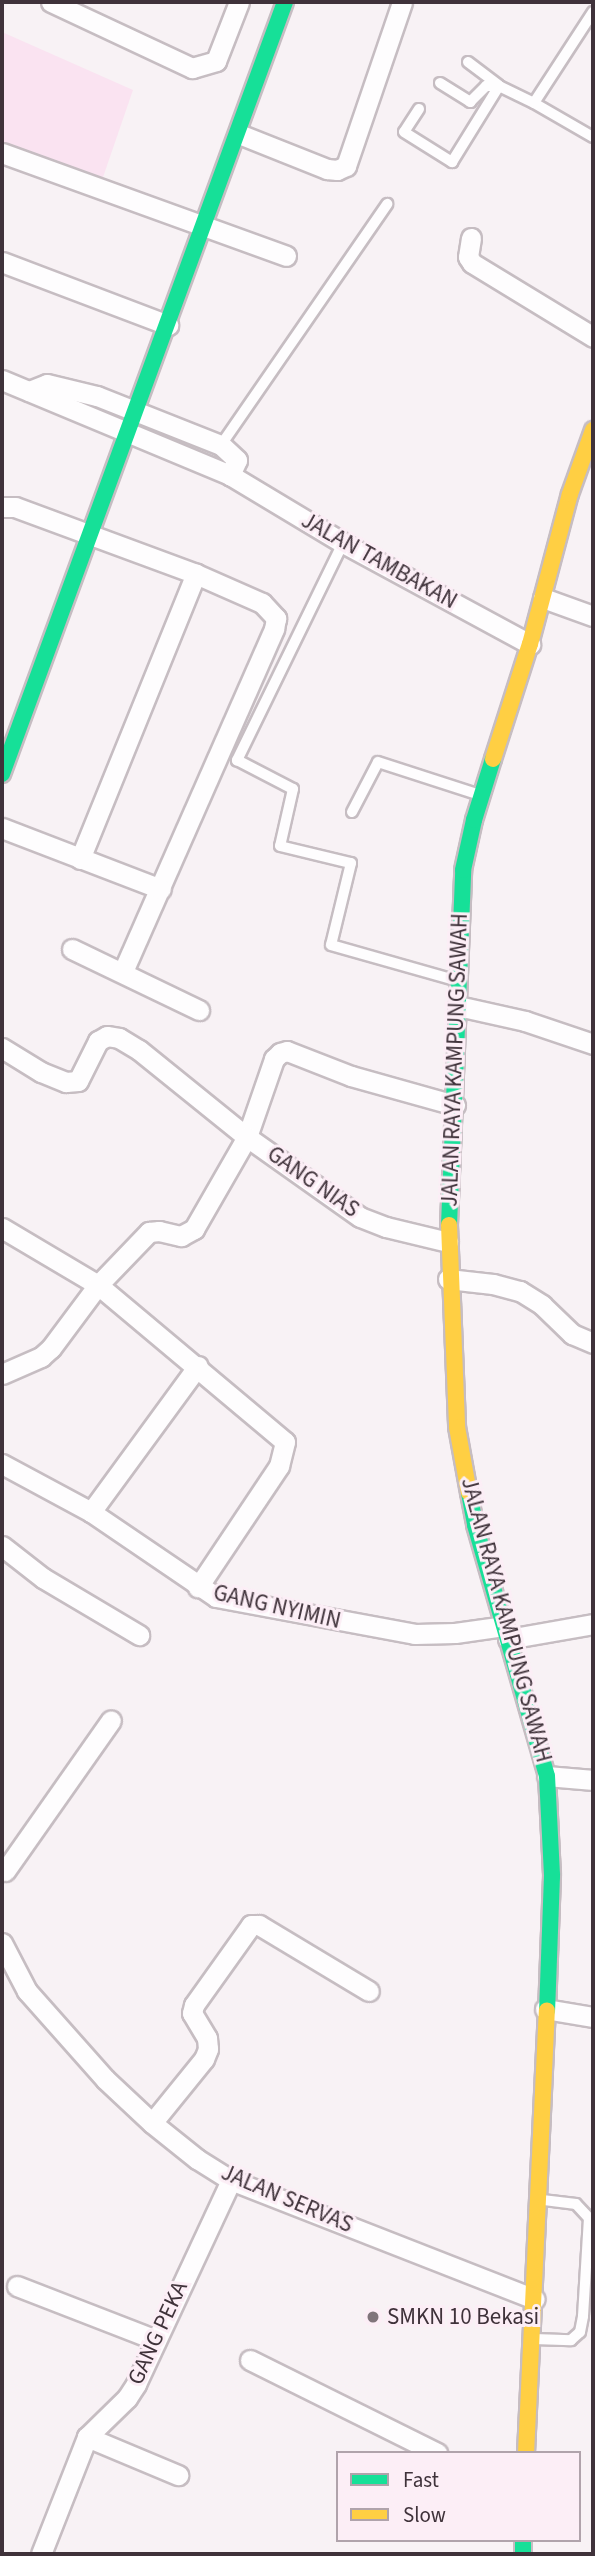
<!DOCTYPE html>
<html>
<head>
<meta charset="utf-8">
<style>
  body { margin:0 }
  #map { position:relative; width:595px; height:2556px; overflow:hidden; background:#f8f2f5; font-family:"Source Sans 3",sans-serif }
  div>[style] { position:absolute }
  .green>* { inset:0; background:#fae3f1 }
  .roads { filter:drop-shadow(2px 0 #c6bdc2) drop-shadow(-2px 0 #c6bdc2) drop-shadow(0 2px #c6bdc2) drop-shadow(0 -2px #c6bdc2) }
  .lane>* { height:10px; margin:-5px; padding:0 5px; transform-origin:5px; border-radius:5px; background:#fefdfe }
  .street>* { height:19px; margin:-9.5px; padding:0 9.5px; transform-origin:9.5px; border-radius:9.5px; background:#fefdfe }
  .fast>* { height:16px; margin:-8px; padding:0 8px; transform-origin:8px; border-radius:8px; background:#16e098 }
  .slow>* { height:16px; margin:-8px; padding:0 8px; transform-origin:8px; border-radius:8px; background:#ffcf43 }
  .dots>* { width:19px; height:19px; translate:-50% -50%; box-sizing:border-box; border:4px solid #fceef6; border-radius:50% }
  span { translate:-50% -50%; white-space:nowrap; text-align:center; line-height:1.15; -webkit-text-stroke:6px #fceef6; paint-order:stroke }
  .street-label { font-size:23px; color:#3f323a }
  .poi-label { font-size:23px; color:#3f323a }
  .left { translate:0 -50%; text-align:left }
  .frame { position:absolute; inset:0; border:4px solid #3f323a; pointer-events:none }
  .legend { position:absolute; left:336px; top:2451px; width:245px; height:91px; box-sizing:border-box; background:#fceef6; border:2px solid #b0a3ab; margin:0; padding:9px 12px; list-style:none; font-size:21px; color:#3f323a }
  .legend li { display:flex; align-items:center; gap:14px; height:35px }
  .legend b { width:35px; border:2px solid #b0a3ab }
</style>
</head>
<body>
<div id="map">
  <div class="green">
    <i style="clip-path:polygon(2px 32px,133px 90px,101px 183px,2px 145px)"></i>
  </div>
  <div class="roads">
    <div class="lane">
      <i style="left:593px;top:12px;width:108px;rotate:123deg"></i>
      <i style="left:534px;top:103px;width:68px;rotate:30deg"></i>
      <i style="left:468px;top:62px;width:38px;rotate:37deg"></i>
      <i style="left:440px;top:83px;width:36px;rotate:32deg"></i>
      <i style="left:470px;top:102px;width:23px;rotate:-45deg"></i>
      <i style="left:486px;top:86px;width:13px"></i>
      <i style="left:419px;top:109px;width:27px;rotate:123deg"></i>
      <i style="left:404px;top:132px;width:57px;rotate:32deg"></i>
      <i style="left:452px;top:162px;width:89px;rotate:-58.3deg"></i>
      <i style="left:499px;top:86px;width:39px;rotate:26deg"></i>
      <i style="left:221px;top:445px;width:293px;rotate:-55.4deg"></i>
      <i style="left:343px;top:543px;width:242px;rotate:116deg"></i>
      <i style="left:237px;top:760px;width:63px;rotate:27.4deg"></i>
      <i style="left:293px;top:789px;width:58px;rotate:102.8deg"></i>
      <i style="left:280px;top:846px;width:73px;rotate:13.5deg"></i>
      <i style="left:351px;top:863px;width:84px;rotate:103.7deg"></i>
      <i style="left:331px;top:945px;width:129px;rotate:15.8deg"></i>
      <i style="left:352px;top:812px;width:56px;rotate:-62.5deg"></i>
      <i style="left:378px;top:762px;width:107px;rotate:17.9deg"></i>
      <i style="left:534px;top:2339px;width:37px;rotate:2deg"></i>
      <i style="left:571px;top:2340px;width:12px;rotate:-42deg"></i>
      <i style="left:580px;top:2332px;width:16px;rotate:-79deg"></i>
      <i style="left:583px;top:2316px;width:98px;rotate:-86.5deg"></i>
      <i style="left:589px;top:2218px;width:19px;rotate:-133deg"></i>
      <i style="left:576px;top:2204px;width:34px;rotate:-173deg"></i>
    </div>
    <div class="street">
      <i style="left:51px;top:2px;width:156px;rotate:25.1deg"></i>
      <i style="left:192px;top:68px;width:25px;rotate:-16deg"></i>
      <i style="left:216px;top:61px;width:63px;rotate:-68.7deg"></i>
      <i style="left:239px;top:134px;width:95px;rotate:21.7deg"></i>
      <i style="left:327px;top:169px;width:10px;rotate:6deg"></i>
      <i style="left:337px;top:170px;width:10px;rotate:-24deg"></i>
      <i style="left:346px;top:166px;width:173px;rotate:-71.1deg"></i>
      <i style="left:2px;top:153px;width:302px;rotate:19.9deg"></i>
      <i style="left:471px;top:238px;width:19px;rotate:99deg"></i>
      <i style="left:468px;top:257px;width:7px;rotate:56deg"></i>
      <i style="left:472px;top:263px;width:142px;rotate:31.4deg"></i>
      <i style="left:2px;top:262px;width:178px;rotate:20.8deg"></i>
      <i style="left:2px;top:380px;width:247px;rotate:22.6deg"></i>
      <i style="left:230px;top:475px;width:132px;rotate:31deg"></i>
      <i style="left:343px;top:543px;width:213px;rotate:28.4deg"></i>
      <i style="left:29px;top:391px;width:19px;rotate:-21deg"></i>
      <i style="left:47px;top:384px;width:51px;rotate:13.5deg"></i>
      <i style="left:97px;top:396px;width:133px;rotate:21.6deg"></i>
      <i style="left:221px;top:445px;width:22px;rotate:43deg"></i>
      <i style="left:237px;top:460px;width:17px;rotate:115deg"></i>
      <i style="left:2px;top:507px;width:13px"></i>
      <i style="left:15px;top:507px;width:193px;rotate:20.3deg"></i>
      <i style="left:196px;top:574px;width:72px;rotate:23.7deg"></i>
      <i style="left:262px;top:603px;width:21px;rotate:47deg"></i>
      <i style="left:276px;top:618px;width:11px;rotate:100deg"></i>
      <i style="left:274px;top:629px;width:375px;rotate:113.8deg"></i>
      <i style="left:543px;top:598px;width:53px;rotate:19.8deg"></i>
      <i style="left:2px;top:828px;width:170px;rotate:21deg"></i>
      <i style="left:80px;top:859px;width:308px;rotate:-67.9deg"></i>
      <i style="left:72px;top:949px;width:141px;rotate:25.7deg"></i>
      <i style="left:458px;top:1006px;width:69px;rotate:12.6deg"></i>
      <i style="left:525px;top:1021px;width:72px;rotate:18.7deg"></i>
      <i style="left:2px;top:1048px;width:46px;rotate:31.6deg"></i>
      <i style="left:41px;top:1072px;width:27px;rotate:22deg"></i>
      <i style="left:66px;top:1082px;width:12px;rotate:-5deg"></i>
      <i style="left:78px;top:1081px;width:45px;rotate:-63.4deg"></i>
      <i style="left:98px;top:1041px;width:10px;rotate:-29deg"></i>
      <i style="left:107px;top:1036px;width:12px;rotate:9deg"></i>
      <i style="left:119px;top:1038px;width:23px;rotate:31deg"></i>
      <i style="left:139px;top:1050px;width:139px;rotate:38.9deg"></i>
      <i style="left:247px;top:1137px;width:83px;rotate:-70.9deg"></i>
      <i style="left:274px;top:1059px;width:8px;rotate:-45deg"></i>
      <i style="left:280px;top:1053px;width:7px;rotate:-16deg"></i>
      <i style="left:287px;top:1051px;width:69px;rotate:21.3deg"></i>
      <i style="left:351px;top:1076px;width:108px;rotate:15.6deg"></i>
      <i style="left:2px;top:1228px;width:112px;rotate:30.7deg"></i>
      <i style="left:98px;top:1285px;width:244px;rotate:40deg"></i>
      <i style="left:285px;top:1442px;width:25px;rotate:104deg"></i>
      <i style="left:279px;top:1466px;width:146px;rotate:123.8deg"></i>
      <i style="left:448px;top:1279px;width:45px;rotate:6.3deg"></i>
      <i style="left:493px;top:1284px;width:28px;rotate:15deg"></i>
      <i style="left:520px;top:1291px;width:26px;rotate:32deg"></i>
      <i style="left:542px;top:1305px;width:42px;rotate:44deg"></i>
      <i style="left:572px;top:1334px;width:23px;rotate:23deg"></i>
      <i style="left:2px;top:1374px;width:43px;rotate:-23.6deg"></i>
      <i style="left:41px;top:1357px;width:13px;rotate:-42deg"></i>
      <i style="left:51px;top:1348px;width:79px;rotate:-53.3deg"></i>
      <i style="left:98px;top:1285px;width:74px;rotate:-46.1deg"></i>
      <i style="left:149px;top:1232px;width:10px;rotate:-6deg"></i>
      <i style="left:159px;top:1231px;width:23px;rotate:13deg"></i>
      <i style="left:181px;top:1236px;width:15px;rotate:-28deg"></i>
      <i style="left:194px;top:1229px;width:106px;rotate:-60.1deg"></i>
      <i style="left:247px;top:1137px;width:138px;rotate:35.3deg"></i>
      <i style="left:360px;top:1217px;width:28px;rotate:21deg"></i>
      <i style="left:386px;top:1227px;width:64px;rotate:13.6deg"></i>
      <i style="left:2px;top:1464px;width:101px;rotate:28.3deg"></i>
      <i style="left:91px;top:1512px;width:151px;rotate:34.2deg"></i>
      <i style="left:216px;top:1597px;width:202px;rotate:10.5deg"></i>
      <i style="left:415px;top:1634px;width:40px;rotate:-1.4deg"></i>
      <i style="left:455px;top:1633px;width:49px;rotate:-8.1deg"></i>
      <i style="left:91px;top:1512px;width:181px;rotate:-53.8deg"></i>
      <i style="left:2px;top:1546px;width:52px;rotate:38deg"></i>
      <i style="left:43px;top:1578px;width:112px;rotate:30.7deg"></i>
      <i style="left:508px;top:1639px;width:86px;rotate:-10deg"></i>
      <i style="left:547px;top:1776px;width:46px;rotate:5deg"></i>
      <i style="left:5px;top:1871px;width:184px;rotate:-54.9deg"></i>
      <i style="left:2px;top:1943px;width:54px;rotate:62.5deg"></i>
      <i style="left:27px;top:1991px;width:118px;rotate:48.4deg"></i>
      <i style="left:105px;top:2079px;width:64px;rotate:43.1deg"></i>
      <i style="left:152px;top:2123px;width:58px;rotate:38.7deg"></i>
      <i style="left:197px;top:2159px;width:40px;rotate:32deg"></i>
      <i style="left:231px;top:2180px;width:326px;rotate:21.4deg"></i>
      <i style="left:545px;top:2009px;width:49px;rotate:9.5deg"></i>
      <i style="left:152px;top:2123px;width:82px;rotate:-50.9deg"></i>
      <i style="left:204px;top:2059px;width:11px;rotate:-68deg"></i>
      <i style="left:208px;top:2049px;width:11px;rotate:-95deg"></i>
      <i style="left:207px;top:2038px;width:29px;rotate:-121deg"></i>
      <i style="left:192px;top:2013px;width:8px;rotate:-76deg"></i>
      <i style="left:194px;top:2005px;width:98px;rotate:-54.5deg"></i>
      <i style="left:251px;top:1925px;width:8px"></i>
      <i style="left:259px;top:1925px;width:128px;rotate:31deg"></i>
      <i style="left:17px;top:2286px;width:149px;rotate:21.2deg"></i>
      <i style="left:250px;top:2360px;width:209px;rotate:26.4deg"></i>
      <i style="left:87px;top:2437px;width:99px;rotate:22.7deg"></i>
      <i style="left:41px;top:2554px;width:126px;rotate:-68.5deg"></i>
      <i style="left:87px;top:2437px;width:56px;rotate:-44.3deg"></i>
      <i style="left:127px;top:2398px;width:17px;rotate:-57deg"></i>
      <i style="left:136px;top:2384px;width:225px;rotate:-65deg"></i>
    </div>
    <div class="fast">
      <i style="left:2px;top:774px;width:822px;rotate:-69.87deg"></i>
      <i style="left:449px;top:1225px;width:355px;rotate:-87.7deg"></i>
      <i style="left:463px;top:870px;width:51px;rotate:-77.6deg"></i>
      <i style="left:474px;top:820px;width:64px;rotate:-72.7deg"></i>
      <i style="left:469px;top:1493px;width:33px;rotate:79deg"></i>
      <i style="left:475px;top:1525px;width:261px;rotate:74deg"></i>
      <i style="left:547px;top:1776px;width:100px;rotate:87.1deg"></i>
      <i style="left:552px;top:1876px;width:134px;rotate:92.1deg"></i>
      <i style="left:523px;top:2540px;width:14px;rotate:90deg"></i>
    </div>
    <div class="slow">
      <i style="left:493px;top:759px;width:121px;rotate:-72.2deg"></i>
      <i style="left:530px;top:644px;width:155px;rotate:-75.1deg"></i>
      <i style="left:570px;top:494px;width:68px;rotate:-70.2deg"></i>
      <i style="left:449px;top:1225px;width:202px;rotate:87.7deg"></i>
      <i style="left:457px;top:1427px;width:67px;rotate:79.7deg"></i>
      <i style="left:526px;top:2453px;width:443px;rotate:-87.3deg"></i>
    </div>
  </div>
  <div class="dots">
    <i style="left:373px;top:2317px;background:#80757b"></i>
  </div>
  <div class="street-label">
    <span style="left:379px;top:561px;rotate:29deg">JALAN TAMBAKAN</span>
    <span style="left:455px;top:1060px;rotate:-88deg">JALAN RAYA KAMPUNG SAWAH</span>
    <span style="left:313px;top:1182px;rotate:35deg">GANG NIAS</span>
    <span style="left:277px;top:1607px;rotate:13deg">GANG NYIMIN</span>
    <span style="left:506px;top:1620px;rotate:75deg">JALAN RAYA KAMPUNG SAWAH</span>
    <span style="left:287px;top:2199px;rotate:23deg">JALAN SERVAS</span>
    <span style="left:158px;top:2333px;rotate:-65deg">GANG PEKA</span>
  </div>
  <div class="poi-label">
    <span class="left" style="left:387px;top:2317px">SMKN 10 Bekasi</span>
  </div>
  <div class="frame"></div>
  <ul class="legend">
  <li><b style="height:9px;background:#16e098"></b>Fast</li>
  <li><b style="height:9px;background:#ffcf43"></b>Slow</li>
  </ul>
</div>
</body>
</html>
